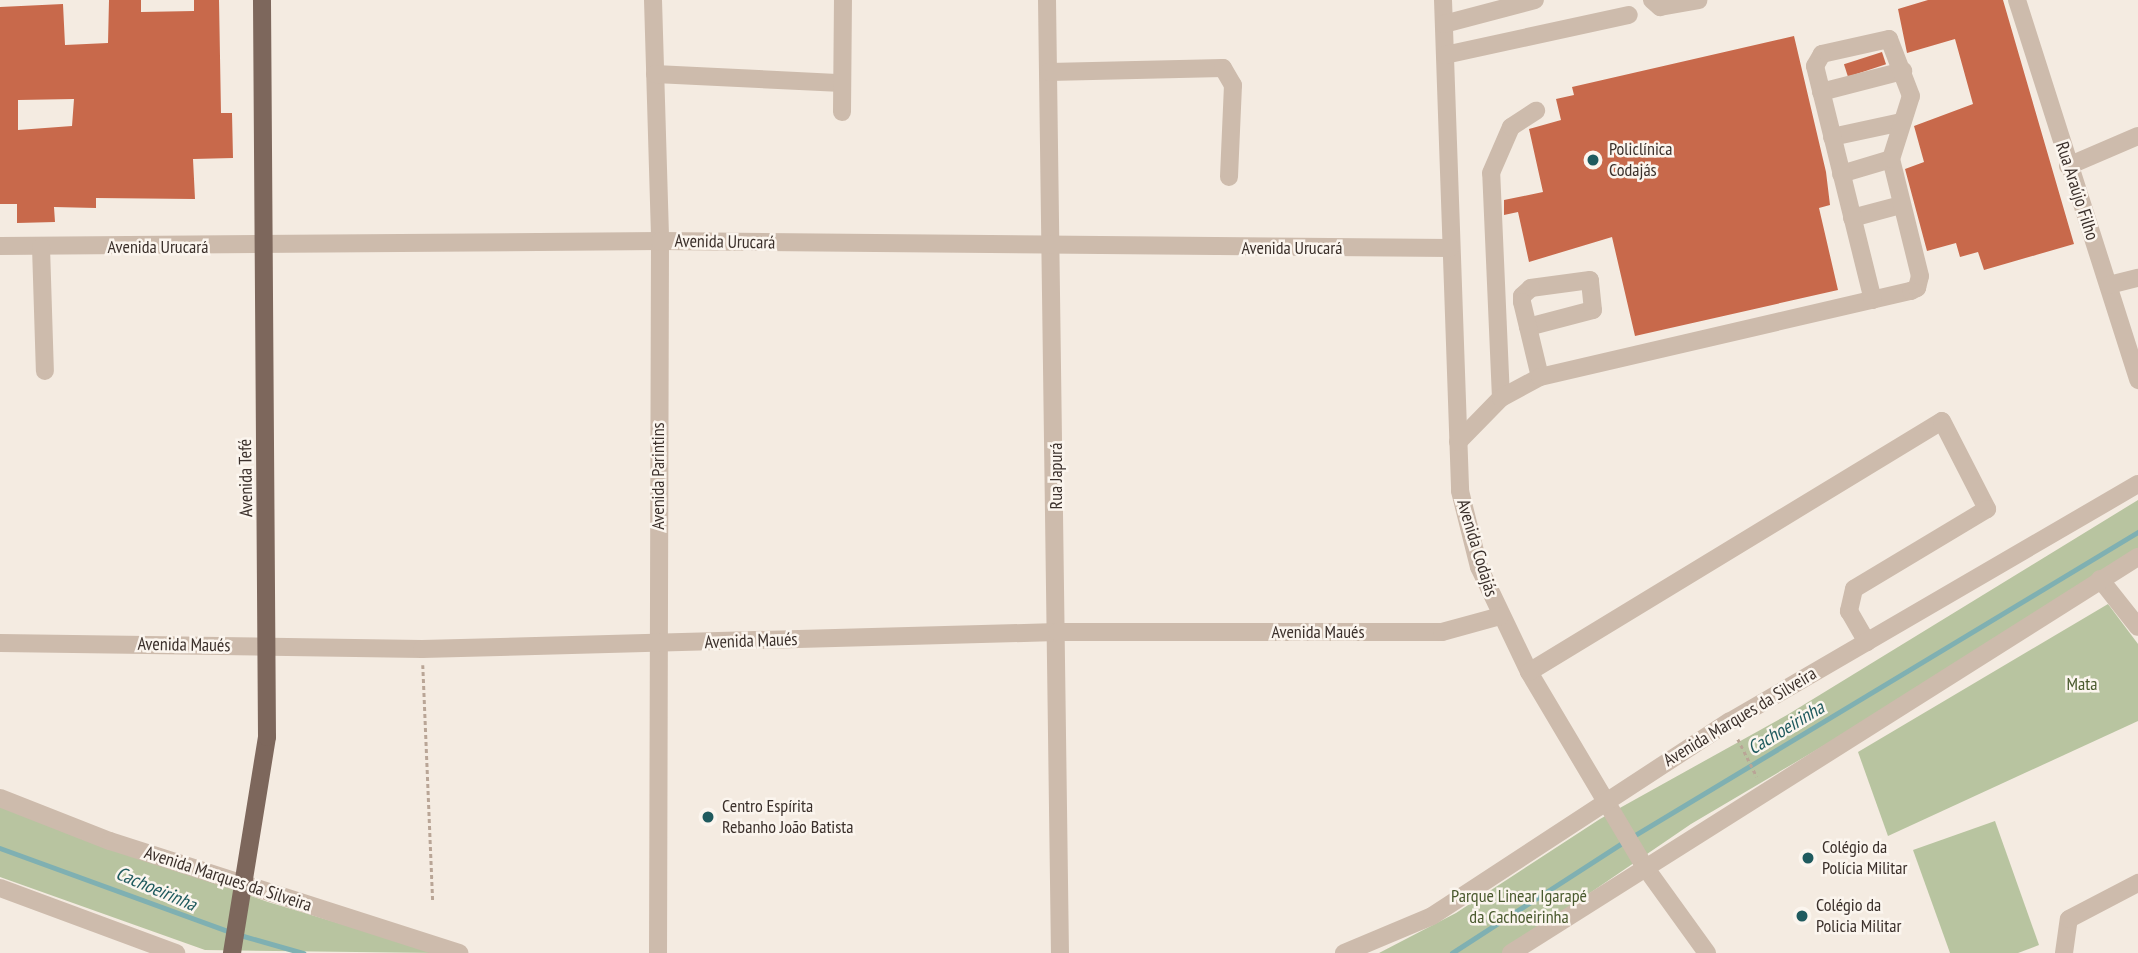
<!DOCTYPE html>
<html>
<head>
<meta charset="utf-8">
<style>
  body { margin:0 }
  #map { position:relative; width:2138px; height:953px; overflow:hidden; background:#f4ebe1; font-family:"PT Sans Narrow",sans-serif }
  div>[style] { position:absolute }
  .green>* { inset:0; background:#b8c4a0 }
  .stream>* { height:4.5px; margin:-2.25px; padding:0 2.25px; transform-origin:2.25px; border-radius:2.25px; background:#7fb0b2 }
  .building>* { inset:0; background:#c8694b; transform-origin:0 0 }
  .path>* { height:2.5px; margin-top:-1.25px; transform-origin:0; background:repeating-linear-gradient(90deg,#b9a596 0 3.5px,transparent 0 7px) }
  .minor>* { height:18px; margin:-9px; padding:0 9px; transform-origin:9px; border-radius:9px; background:#cdbbac }
  .major>* { height:18px; margin:-9px; padding:0 9px; transform-origin:9px; border-radius:9px; background:#7d675c }
  .dots>* { width:19px; height:19px; translate:-50% -50%; box-sizing:border-box; border:4px solid #fbf5ee; border-radius:50% }
  span { translate:-50% -50%; white-space:nowrap; text-align:center; line-height:1.15; -webkit-text-stroke:5px #fbf5ee; paint-order:stroke }
  .poi-label { font-size:18px; color:#3b302b }
  .left { translate:0 -50%; text-align:left }
  .street-label { font-size:18px; color:#3b302b }
  .park-label { font-size:18px; color:#4a5a2e }
  .water-label { font-size:19px; color:#1f5a5e; font-style:italic }
</style>
</head>
<body>
<div id="map">
  <div class="green">
    <i style="clip-path:polygon(2138px 500px,2138px 560px,1691px 824px,1502px 953px,1379px 953px,1456px 913px,1600px 819px,1787px 715px)"></i>
    <i style="clip-path:polygon(2108px 604px,2138px 644px,2138px 721px,1888px 836px,1858px 752px)"></i>
    <i style="clip-path:polygon(0 806px,268px 902px,438px 953px,205px 950px,0 877px)"></i>
    <i style="clip-path:polygon(1995px 821px,2039px 945px,2018px 953px,1950px 953px,1913px 850px)"></i>
  </div>
  <div class="stream">
    <i style="left:1632px;top:837px;width:591px;rotate:-31.08deg"></i>
    <i style="left:0;top:848px;width:246px;rotate:20deg"></i>
    <i style="left:240px;top:935px;width:66px;rotate:15.9deg"></i>
    <i style="left:1452px;top:953px;width:206px;rotate:-32.9deg"></i>
  </div>
  <div class="building">
    <i style="clip-path:polygon(evenodd,109px 0,141px 0,141px 12px,194px 11px,194px 0,219px 0,221px 113px,232px 113px,233px 158px,193px 159px,195px 199px,96px 198px,96px 208px,54px 207px,55px 222px,17px 223px,17px 204px,0 204px,0 7px,63px 4px,65px 45px,108px 43px,109px 0,74px 99px,72px 126px,18px 130px,18px 100px,74px 99px)"></i>
    <i style="clip-path:polygon(1928px 0,2003px 0,2074px 244px,1984px 270px,1978px 252px,1960px 257px,1956px 243px,1927px 251px,1905px 169px,1924px 162px,1914px 126px,1973px 104px,1955px 39px,1907px 53px,1898px 9px)"></i>
    <i style="clip-path:polygon(1794px 36px,1826px 172px,1830px 205px,1819px 208px,1838px 290px,1635px 336px,1612px 237px,1529px 262px,1518px 212px,1504px 215px,1504px 200px,1543px 192px,1529px 129px,1561px 120px,1556px 99px,1574px 95px,1572px 87px)"></i>
    <i style="left:1882px;top:52px;width:13px;height:40px;rotate:72deg"></i>
  </div>
  <div class="path">
    <i style="left:423px;top:665px;width:238px;rotate:87.6deg"></i>
    <i style="left:1738px;top:739px;width:42px;rotate:63.4deg"></i>
  </div>
  <div class="minor">
    <i style="left:653px;top:0;width:241px;rotate:88.3deg"></i>
    <i style="left:660px;top:241px;width:712px;rotate:90.16deg"></i>
    <i style="left:1047px;top:0;width:953px;rotate:89.22deg"></i>
    <i style="left:1443px;top:0;width:491px;rotate:88deg"></i>
    <i style="left:1460px;top:491px;width:78px;rotate:76deg"></i>
    <i style="left:1479px;top:567px;width:116px;rotate:64.5deg"></i>
    <i style="left:1529px;top:672px;width:227px;rotate:59.3deg"></i>
    <i style="left:1645px;top:867px;width:106px;rotate:54.2deg"></i>
    <i style="left:1652px;top:0;width:11px;rotate:41deg"></i>
    <i style="left:1660px;top:7px;width:39px;rotate:-10deg"></i>
    <i style="left:2017px;top:0;width:399px;rotate:72.3deg"></i>
    <i style="left:1444px;top:24px;width:94px;rotate:-14.8deg"></i>
    <i style="left:1445px;top:55px;width:188px;rotate:-12.3deg"></i>
    <i style="left:1049px;top:72px;width:174px;rotate:-1.3deg"></i>
    <i style="left:1223px;top:68px;width:20px;rotate:60deg"></i>
    <i style="left:1233px;top:85px;width:92px;rotate:92.5deg"></i>
    <i style="left:655px;top:74px;width:187px;rotate:2.8deg"></i>
    <i style="left:1821px;top:92px;width:85px;rotate:-14.4deg"></i>
    <i style="left:842px;top:112px;width:112px;rotate:-89.5deg"></i>
    <i style="left:1832px;top:137px;width:72px;rotate:-12.1deg"></i>
    <i style="left:2068px;top:166px;width:76px;rotate:-23.2deg"></i>
    <i style="left:1841px;top:174px;width:52px;rotate:-16.7deg"></i>
    <i style="left:1852px;top:218px;width:51px;rotate:-14.9deg"></i>
    <i style="left:0;top:246px;width:660px;rotate:-0.43deg"></i>
    <i style="left:660px;top:241px;width:790px;rotate:0.51deg"></i>
    <i style="left:41px;top:247px;width:124px;rotate:88.2deg"></i>
    <i style="left:2109px;top:285px;width:30px;rotate:-14deg"></i>
    <i style="left:1528px;top:327px;width:67px;rotate:-14.7deg"></i>
    <i style="left:1593px;top:310px;width:30px;rotate:-96deg"></i>
    <i style="left:1590px;top:280px;width:60px;rotate:172.3deg"></i>
    <i style="left:1531px;top:288px;width:12px;rotate:138deg"></i>
    <i style="left:1522px;top:296px;width:6px;rotate:90deg"></i>
    <i style="left:1522px;top:302px;width:77px;rotate:76.5deg"></i>
    <i style="left:1501px;top:398px;width:225px;rotate:-92.5deg"></i>
    <i style="left:1491px;top:173px;width:50px;rotate:-66.5deg"></i>
    <i style="left:1511px;top:127px;width:30px;rotate:-33deg"></i>
    <i style="left:1458px;top:442px;width:62px;rotate:-45.7deg"></i>
    <i style="left:1501px;top:398px;width:44px;rotate:-28.3deg"></i>
    <i style="left:1540px;top:377px;width:381px;rotate:-13.1deg"></i>
    <i style="left:1911px;top:291px;width:7px;rotate:-27deg"></i>
    <i style="left:1917px;top:288px;width:12px;rotate:-76deg"></i>
    <i style="left:1920px;top:276px;width:121px;rotate:-103.9deg"></i>
    <i style="left:1891px;top:159px;width:66px;rotate:-72.4deg"></i>
    <i style="left:1911px;top:96px;width:61px;rotate:-111.1deg"></i>
    <i style="left:1889px;top:39px;width:69px;rotate:167.4deg"></i>
    <i style="left:1822px;top:54px;width:14px;rotate:120deg"></i>
    <i style="left:1815px;top:66px;width:241px;rotate:76.1deg"></i>
    <i style="left:2100px;top:579px;width:61px;rotate:51.6deg"></i>
    <i style="left:0;top:643px;width:422px;rotate:0.8deg"></i>
    <i style="left:422px;top:649px;width:635px;rotate:-1.53deg"></i>
    <i style="left:1057px;top:632px;width:385px"></i>
    <i style="left:1442px;top:632px;width:60px;rotate:-15.4deg"></i>
    <i style="left:1529px;top:672px;width:483px;rotate:-31.3deg"></i>
    <i style="left:1942px;top:421px;width:99px;rotate:62.9deg"></i>
    <i style="left:1987px;top:509px;width:155px;rotate:149deg"></i>
    <i style="left:1854px;top:589px;width:23px;rotate:103deg"></i>
    <i style="left:1849px;top:611px;width:36px;rotate:60deg"></i>
    <i style="left:0;top:798px;width:118px;rotate:21.4deg"></i>
    <i style="left:110px;top:841px;width:367px;rotate:17.8deg"></i>
    <i style="left:0;top:888px;width:188px;rotate:20.3deg"></i>
    <i style="left:1344px;top:953px;width:95px;rotate:-22.8deg"></i>
    <i style="left:1432px;top:916px;width:355px;rotate:-33.2deg"></i>
    <i style="left:1729px;top:722px;width:473px;rotate:-30.2deg"></i>
    <i style="left:1511px;top:953px;width:742px;rotate:-32.28deg"></i>
    <i style="left:2064px;top:953px;width:34px;rotate:-82deg"></i>
    <i style="left:2069px;top:919px;width:78px;rotate:-27.6deg"></i>
  </div>
  <div class="major">
    <i style="left:232px;top:953px;width:219px;rotate:-80.8deg"></i>
    <i style="left:267px;top:737px;width:737px;rotate:-90.39deg"></i>
  </div>
  <div class="dots">
    <i style="left:1593px;top:160px;background:#1f5a5e"></i>
    <i style="left:708px;top:817px;background:#1f5a5e"></i>
    <i style="left:1808px;top:858px;background:#1f5a5e"></i>
    <i style="left:1802px;top:916px;background:#1f5a5e"></i>
  </div>
  <div class="poi-label">
    <span class="left" style="left:1609px;top:160px">Policlínica<br>Codajás</span>
    <span class="left" style="left:722px;top:817px">Centro Espírita<br>Rebanho João Batista</span>
    <span class="left" style="left:1822px;top:858px">Colégio da<br>Polícia Militar</span>
    <span class="left" style="left:1816px;top:916px">Colégio da<br>Policia Militar</span>
  </div>
  <div class="street-label">
    <span style="left:2077px;top:191px;rotate:72deg">Rua Araújo Filho</span>
    <span style="left:725px;top:242px;rotate:1deg">Avenida Urucará</span>
    <span style="left:158px;top:247px">Avenida Urucará</span>
    <span style="left:1292px;top:248px">Avenida Urucará</span>
    <span style="left:658px;top:476px;rotate:-90deg">Avenida Parintins</span>
    <span style="left:1056px;top:476px;rotate:-90deg">Rua Japurá</span>
    <span style="left:246px;top:478px;rotate:-91deg">Avenida Tefé</span>
    <span style="left:1477px;top:548px;rotate:73deg">Avenida Codajás</span>
    <span style="left:1318px;top:632px">Avenida Maués</span>
    <span style="left:751px;top:641px;rotate:-2deg">Avenida Maués</span>
    <span style="left:184px;top:645px;rotate:1deg">Avenida Maués</span>
    <span style="left:1740px;top:717px;rotate:-31deg">Avenida Marques da Silveira</span>
    <span style="left:228px;top:879px;rotate:18deg">Avenida Marques da Silveira</span>
  </div>
  <div class="park-label">
    <span style="left:2082px;top:684px">Mata</span>
    <span style="left:1519px;top:907px">Parque Linear Igarapé<br>da Cachoeirinha</span>
  </div>
  <div class="water-label">
    <span style="left:1786px;top:728px;rotate:-31deg">Cachoeirinha</span>
    <span style="left:156px;top:889px;rotate:23deg">Cachoeirinha</span>
  </div>
</div>
</body>
</html>
